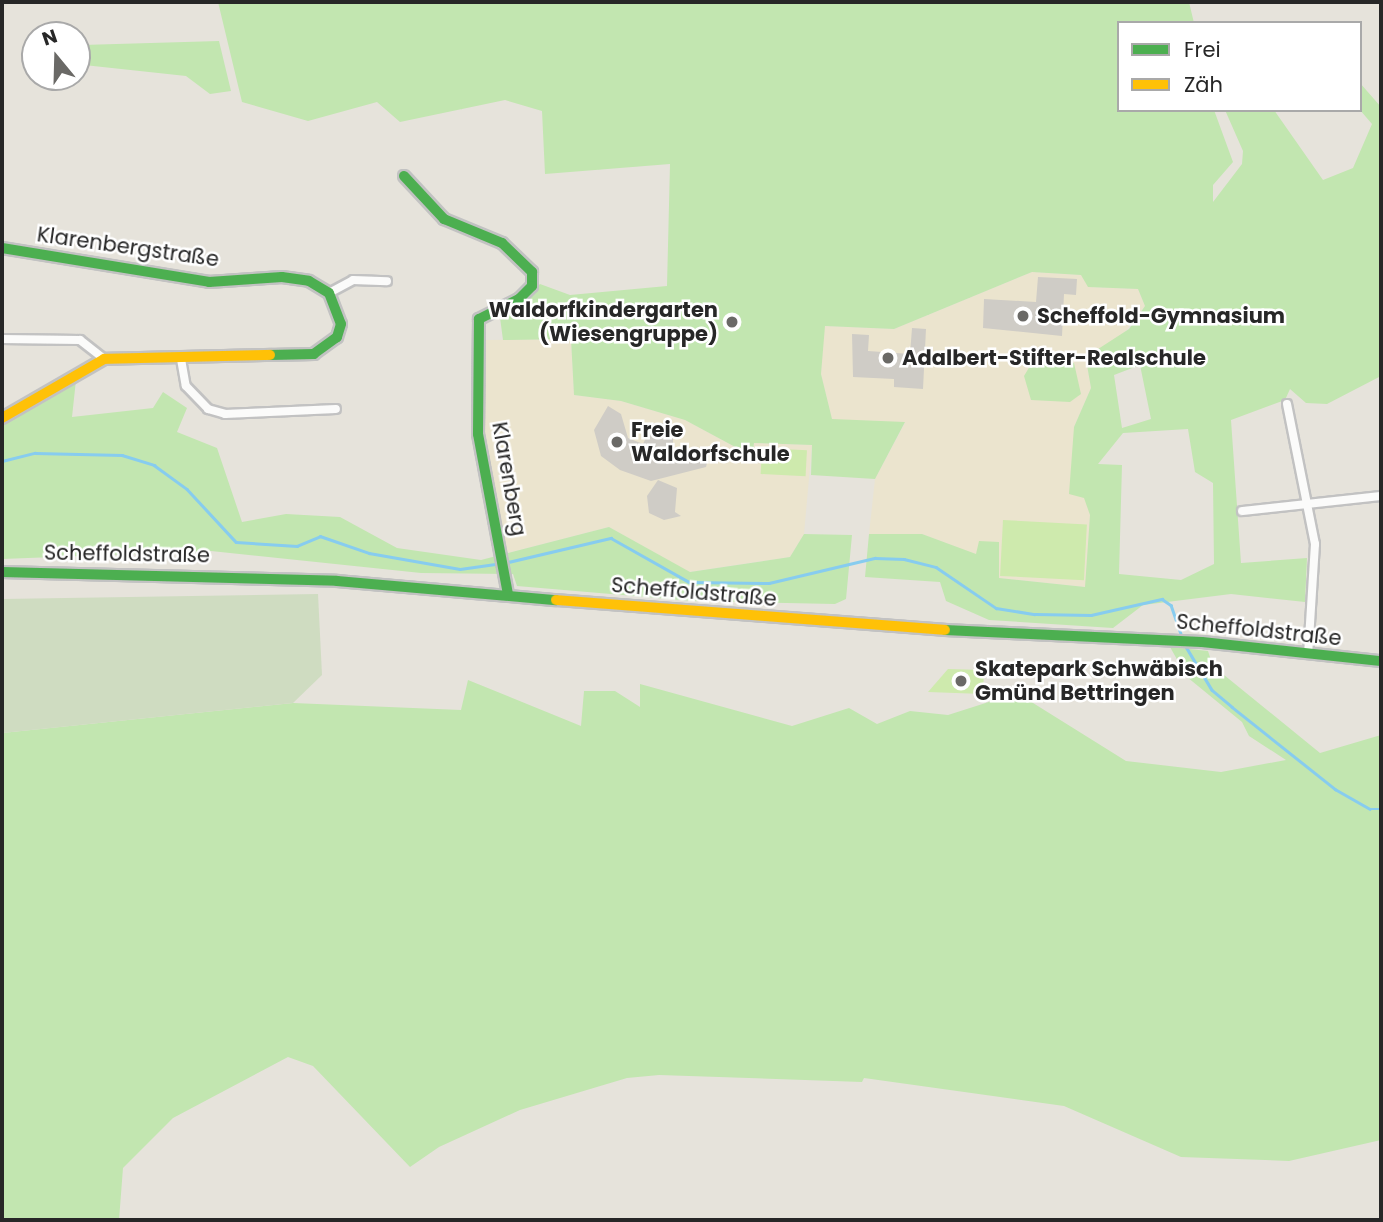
<!DOCTYPE html>
<html>
<head>
<meta charset="utf-8">
<style>
  body { margin:0 }
  #map { position:relative; width:1383px; height:1222px; overflow:hidden; background:#e6e3db; font-family:Poppins,sans-serif }
  div>[style] { position:absolute }
  .education>* { inset:0; background:#ebe4ce }
  .green>* { inset:0; background:#c2e6b0 }
  .cemetery>* { inset:0; background:#cfdcc1 }
  .pitch>* { inset:0; background:#ceeaad; transform-origin:0 0 }
  .stream>* { height:2.5px; margin:-1.25px; padding:0 1.25px; transform-origin:1.25px; border-radius:1.25px; background:#87ccef }
  .building>* { inset:0; background:#cfccc6 }
  .roads { filter:drop-shadow(2px 0 #c2c2c2) drop-shadow(-2px 0 #c2c2c2) drop-shadow(0 2px #c2c2c2) drop-shadow(0 -2px #c2c2c2) }
  .street>* { height:8px; margin:-4px; padding:0 4px; transform-origin:4px; border-radius:4px; background:#fbfbfa }
  .fast>* { height:10px; margin:-5px; padding:0 5px; transform-origin:5px; border-radius:5px; background:#4caf50 }
  .slow>* { height:10px; margin:-5px; padding:0 5px; transform-origin:5px; border-radius:5px; background:#ffc107 }
  .dots>* { width:19px; height:19px; translate:-50% -50%; box-sizing:border-box; border:4px solid #fff; border-radius:50% }
  span { translate:-50% -50%; white-space:nowrap; text-align:center; line-height:1.15; -webkit-text-stroke:5px #fff; paint-order:stroke }
  .street-label { font-size:21px; color:#272727 }
  .poi-label { font-size:21px; color:#272727; font-weight:700 }
  .right { translate:-100% -50%; text-align:right }
  .left { translate:0 -50%; text-align:left }
  .frame { position:absolute; inset:0; border:4px solid #272727; pointer-events:none }
  .legend { position:absolute; left:1117px; top:21px; width:245px; height:91px; box-sizing:border-box; background:#fff; border:2px solid #a9a9a9; margin:0; padding:9px 12px; list-style:none; font-size:21px; color:#272727 }
  .legend li { display:flex; align-items:center; gap:14px; height:35px }
  .legend b { width:35px; border:2px solid #a9a9a9 }
  .north { position:absolute; left:21px; top:21px; width:70px; height:70px; box-sizing:border-box; background:#fff; border:2px solid #a9a9a9; border-radius:50%; rotate:341deg; font-size:19px; font-weight:700; line-height:28px; text-align:center; color:#272727 }
  .north::after { content:''; display:block; margin:auto; width:24px; height:32px; background:#6a6966; clip-path:polygon(50% 0,100% 100%,50% 72%,0 100%) }
</style>
</head>
<body>
<div id="map">
  <div class="education">
    <i style="clip-path:polygon(1032px 272px,1082px 275px,1089px 287px,1138px 289px,1145px 306px,1117px 342px,1095px 351px,1087px 365px,1091px 388px,1074px 427px,1090px 515px,1086px 587px,998px 578px,998px 542px,977px 555px,922px 534px,869px 534px,875px 479px,905px 423px,832px 420px,821px 374px,824px 326px,894px 329px)"></i>
    <i style="clip-path:polygon(571px 339px,574px 395px,621px 401px,685px 420px,752px 456px,754px 443px,812px 445px,804px 534px,790px 557px,689px 572px,609px 527px,507px 553px,481px 431px,484px 340px)"></i>
  </div>
  <div class="green">
    <i style="clip-path:polygon(evenodd,218px 2px,1189px 2px,1194px 23px,1119px 23px,1119px 110px,1214px 110px,1233px 162px,1213px 185px,1213px 202px,1242px 164px,1243px 151px,1225px 110px,1274px 110px,1323px 180px,1353px 168px,1372px 124px,1360px 110px,1360px 83px,1381px 107px,1381px 376px,1327px 404px,1306px 403px,1290px 389px,1285px 400px,1231px 420px,1241px 563px,1307px 558px,1305px 602px,1231px 594px,1143px 605px,1113px 628px,989px 620px,946px 601px,940px 582px,865px 577px,869px 534px,922px 534px,976px 554px,979px 541px,999px 542px,999px 578px,1085px 587px,1090px 515px,1084px 498px,1069px 494px,1074px 427px,1091px 388px,1087px 365px,1095px 351px,1129px 329px,1145px 306px,1138px 289px,1088px 287px,1081px 275px,1032px 272px,894px 329px,825px 326px,821px 374px,832px 419px,905px 422px,875px 479px,811px 475px,812px 445px,754px 443px,752px 456px,685px 420px,621px 401px,574px 395px,571px 339px,503px 340px,499px 310px,520px 302px,540px 284px,570px 295px,667px 286px,670px 164px,545px 174px,542px 111px,505px 100px,400px 122px,377px 102px,308px 121px,242px 102px,218px 2px,1140px 365px,1151px 419px,1122px 428px,1114px 375px,1140px 365px,218px 2px,1188px 429px,1195px 472px,1213px 483px,1214px 564px,1181px 580px,1119px 574px,1122px 465px,1098px 464px,1123px 433px,1188px 429px)"></i>
    <i style="clip-path:polygon(219px 41px,231px 91px,210px 94px,186px 76px,84px 65px,82px 45px)"></i>
    <i style="clip-path:polygon(1028px 352px,1074px 363px,1081px 394px,1070px 402px,1031px 400px,1024px 376px,1030px 366px)"></i>
    <i style="clip-path:polygon(76px 380px,72px 417px,153px 408px,163px 392px,187px 408px,177px 432px,217px 448px,242px 522px,286px 514px,340px 517px,397px 548px,481px 560px,609px 527px,690px 572px,790px 557px,804px 534px,852px 535px,846px 599px,835px 604px,693px 601px,517px 586px,513px 574px,421px 573px,211px 551px,2px 559px,2px 426px)"></i>
    <i style="clip-path:polygon(1170px 647px,1208px 651px,1213px 666px,1320px 753px,1381px 735px,1381px 1140px,1289px 1161px,1181px 1157px,1064px 1106px,864px 1078px,862px 1082px,659px 1075px,627px 1078px,520px 1110px,439px 1147px,410px 1167px,313px 1066px,288px 1057px,173px 1118px,123px 1168px,119px 1220px,2px 1220px,2px 733px,293px 703px,461px 710px,468px 680px,581px 726px,584px 691px,615px 691px,640px 707px,640px 684px,792px 726px,849px 708px,877px 724px,910px 711px,948px 715px,1017px 693px,1126px 761px,1221px 772px,1286px 760px,1249px 736px,1242px 722px,1187px 677px)"></i>
  </div>
  <div class="cemetery">
    <i style="clip-path:polygon(318px 594px,322px 675px,293px 703px,2px 733px,2px 599px)"></i>
  </div>
  <div class="pitch">
    <i style="left:762px;top:448px;width:45px;height:26px;rotate:3deg"></i>
    <i style="left:1003px;top:520px;width:84px;height:56px;rotate:3deg"></i>
    <i style="clip-path:polygon(948px 669px,984px 670px,983px 694px,928px 692px)"></i>
  </div>
  <div class="stream">
    <i style="left:2px;top:461px;width:34px;rotate:-14deg"></i>
    <i style="left:35px;top:453px;width:87px;rotate:1.3deg"></i>
    <i style="left:122px;top:455px;width:34px;rotate:17deg"></i>
    <i style="left:154px;top:465px;width:41px;rotate:36deg"></i>
    <i style="left:187px;top:489px;width:72px;rotate:47.2deg"></i>
    <i style="left:236px;top:542px;width:61px;rotate:3.8deg"></i>
    <i style="left:297px;top:546px;width:25px;rotate:-23deg"></i>
    <i style="left:320px;top:536px;width:52px;rotate:19.1deg"></i>
    <i style="left:369px;top:553px;width:92px;rotate:10deg"></i>
    <i style="left:460px;top:569px;width:37px;rotate:-8deg"></i>
    <i style="left:504px;top:563px;width:110px;rotate:-13.2deg"></i>
    <i style="left:611px;top:538px;width:90px;rotate:29.4deg"></i>
    <i style="left:689px;top:582px;width:80px;rotate:0.7deg"></i>
    <i style="left:769px;top:583px;width:109px;rotate:-13.3deg"></i>
    <i style="left:875px;top:558px;width:29px;rotate:2deg"></i>
    <i style="left:904px;top:559px;width:33px;rotate:14deg"></i>
    <i style="left:936px;top:567px;width:73px;rotate:34.3deg"></i>
    <i style="left:996px;top:608px;width:39px;rotate:9deg"></i>
    <i style="left:1035px;top:614px;width:56px;rotate:1deg"></i>
    <i style="left:1091px;top:615px;width:73px;rotate:-12.7deg"></i>
    <i style="left:1162px;top:599px;width:11px;rotate:34deg"></i>
    <i style="left:1171px;top:605px;width:36px;rotate:71deg"></i>
    <i style="left:1185px;top:645px;width:52px;rotate:59deg"></i>
    <i style="left:1212px;top:690px;width:26px;rotate:40deg"></i>
    <i style="left:1232px;top:707px;width:132px;rotate:38.5deg"></i>
    <i style="left:1335px;top:789px;width:40px;rotate:29.7deg"></i>
    <i style="left:1370px;top:809px;width:11px"></i>
  </div>
  <div class="building">
    <i style="clip-path:polygon(1038px 277px,1077px 279px,1076px 295px,1064px 294px,1062px 336px,983px 328px,984px 299px,1036px 302px)"></i>
    <i style="clip-path:polygon(912px 328px,926px 329px,923px 389px,894px 387px,894px 379px,853px 377px,852px 334px,869px 335px,868px 351px,910px 354px)"></i>
    <i style="clip-path:polygon(608px 406px,621px 414px,628px 438px,643px 444px,653px 423px,668px 423px,663px 431px,673px 436px,673px 448px,708px 459px,706px 467px,651px 481px,620px 470px,601px 456px,594px 430px)"></i>
    <i style="clip-path:polygon(658px 480px,677px 488px,675px 512px,681px 516px,664px 520px,649px 513px,647px 496px)"></i>
  </div>
  <div class="roads">
    <div class="street">
      <i style="left:329px;top:293px;width:27px;rotate:-28deg"></i>
      <i style="left:353px;top:280px;width:34px;rotate:2deg"></i>
      <i style="left:2px;top:339px;width:78px;rotate:0.7deg"></i>
      <i style="left:80px;top:340px;width:31px;rotate:38deg"></i>
      <i style="left:181px;top:359px;width:27px;rotate:80deg"></i>
      <i style="left:186px;top:386px;width:32px;rotate:46deg"></i>
      <i style="left:208px;top:409px;width:18px;rotate:16deg"></i>
      <i style="left:225px;top:414px;width:111px;rotate:-2.6deg"></i>
      <i style="left:1287px;top:404px;width:143px;rotate:78.7deg"></i>
      <i style="left:1315px;top:544px;width:110px;rotate:93.6deg"></i>
      <i style="left:1242px;top:511px;width:140px;rotate:-6.2deg"></i>
    </div>
    <div class="fast">
      <i style="left:404px;top:176px;width:59px;rotate:47.1deg"></i>
      <i style="left:444px;top:219px;width:63px;rotate:22.5deg"></i>
      <i style="left:502px;top:243px;width:42px;rotate:44deg"></i>
      <i style="left:532px;top:272px;width:14px;rotate:90deg"></i>
      <i style="left:532px;top:286px;width:18px;rotate:135deg"></i>
      <i style="left:519px;top:299px;width:45px;rotate:153.4deg"></i>
      <i style="left:479px;top:319px;width:115px;rotate:90.5deg"></i>
      <i style="left:478px;top:434px;width:163px;rotate:79.4deg"></i>
      <i style="left:2px;top:248px;width:210px;rotate:9.3deg"></i>
      <i style="left:209px;top:282px;width:73px;rotate:-3.9deg"></i>
      <i style="left:282px;top:277px;width:27px;rotate:8deg"></i>
      <i style="left:309px;top:281px;width:23px;rotate:31deg"></i>
      <i style="left:329px;top:293px;width:33px;rotate:69deg"></i>
      <i style="left:341px;top:324px;width:14px;rotate:107deg"></i>
      <i style="left:337px;top:337px;width:29px;rotate:144deg"></i>
      <i style="left:314px;top:354px;width:44px;rotate:178.7deg"></i>
      <i style="left:2px;top:572px;width:335px;rotate:1.5deg"></i>
      <i style="left:337px;top:581px;width:220px;rotate:5deg"></i>
      <i style="left:945px;top:630px;width:257px;rotate:2.7deg"></i>
      <i style="left:1202px;top:642px;width:180px;rotate:6.1deg"></i>
    </div>
    <div class="slow">
      <i style="left:2px;top:418px;width:118px;rotate:-30deg"></i>
      <i style="left:104px;top:359px;width:166px;rotate:-1.4deg"></i>
      <i style="left:556px;top:600px;width:390px;rotate:4.4deg"></i>
    </div>
  </div>
  <div class="dots">
    <i style="left:1023px;top:316px;background:#6a6966"></i>
    <i style="left:732px;top:322px;background:#6a6966"></i>
    <i style="left:888px;top:358px;background:#6a6966"></i>
    <i style="left:617px;top:442px;background:#6a6966"></i>
    <i style="left:961px;top:681px;background:#6a6966"></i>
  </div>
  <div class="street-label">
    <span style="left:128px;top:247px;rotate:8deg">Klarenbergstraße</span>
    <span style="left:509px;top:479px;rotate:80deg">Klarenberg</span>
    <span style="left:127px;top:554px;rotate:1deg">Scheffoldstraße</span>
    <span style="left:694px;top:592px;rotate:5deg">Scheffoldstraße</span>
    <span style="left:1259px;top:630px;rotate:6deg">Scheffoldstraße</span>
  </div>
  <div class="poi-label">
    <span class="right" style="left:718px;top:322px">Waldorfkindergarten<br>(Wiesengruppe)</span>
    <span class="left" style="left:1037px;top:316px">Scheffold-Gymnasium</span>
    <span class="left" style="left:902px;top:358px">Adalbert-Stifter-Realschule</span>
    <span class="left" style="left:631px;top:442px">Freie<br>Waldorfschule</span>
    <span class="left" style="left:975px;top:681px">Skatepark Schwäbisch<br>Gmünd Bettringen</span>
  </div>
  <div class="frame"></div>
  <ul class="legend">
  <li><b style="height:9px;background:#4caf50"></b>Frei</li>
  <li><b style="height:9px;background:#ffc107"></b>Zäh</li>
  </ul>
  <div class="north">N</div>
</div>
</body>
</html>
